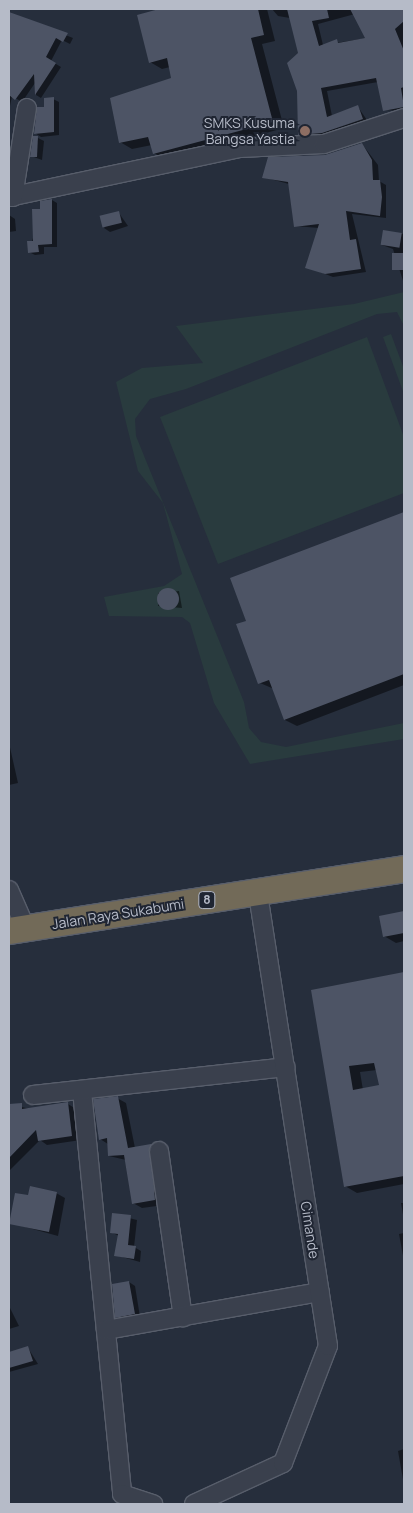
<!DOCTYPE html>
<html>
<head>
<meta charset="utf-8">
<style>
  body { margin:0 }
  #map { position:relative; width:413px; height:1513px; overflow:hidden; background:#262e3c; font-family:Manrope,sans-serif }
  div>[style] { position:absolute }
  .green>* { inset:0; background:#293b3e }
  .shadow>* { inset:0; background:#0007 }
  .building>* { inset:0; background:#4d5465; transform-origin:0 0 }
  .round { border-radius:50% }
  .roads { filter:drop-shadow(1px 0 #585e6b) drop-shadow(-1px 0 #585e6b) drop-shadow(0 1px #585e6b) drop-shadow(0 -1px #585e6b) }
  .minor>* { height:18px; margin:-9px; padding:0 9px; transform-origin:9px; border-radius:9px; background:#3a404d }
  .highway>* { height:26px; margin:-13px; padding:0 13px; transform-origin:13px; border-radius:13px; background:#726a58 }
  .dots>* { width:14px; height:14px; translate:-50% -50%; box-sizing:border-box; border:2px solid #1f2532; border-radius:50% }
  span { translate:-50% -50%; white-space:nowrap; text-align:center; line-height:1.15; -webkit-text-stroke:4px #1f2532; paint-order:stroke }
  .shield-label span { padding:1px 4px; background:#1f2532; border:1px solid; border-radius:4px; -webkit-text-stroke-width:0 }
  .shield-label { font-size:12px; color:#b6bbc8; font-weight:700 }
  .poi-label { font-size:14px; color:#b6bbc8 }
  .right { translate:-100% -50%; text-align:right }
  .street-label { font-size:14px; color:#b6bbc8 }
  .frame { position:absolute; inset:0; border:10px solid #b6bbc8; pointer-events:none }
</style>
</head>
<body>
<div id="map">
  <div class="green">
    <i style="clip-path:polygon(404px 292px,404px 326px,397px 312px,377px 314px,186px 389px,150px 399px,135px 419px,136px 436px,244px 702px,249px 728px,261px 742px,286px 747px,404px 723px,404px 739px,250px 764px,214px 703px,190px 623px,182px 617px,109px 616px,104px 597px,164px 586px,182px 574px,163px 503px,138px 471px,116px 382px,142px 368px,203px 363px,176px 326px,354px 304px)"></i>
    <i style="clip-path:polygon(391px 334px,404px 369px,404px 394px,383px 337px)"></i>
    <i style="clip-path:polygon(367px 337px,404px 437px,404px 493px,218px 564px,160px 417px)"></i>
  </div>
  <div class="shadow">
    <i style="clip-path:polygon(156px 9px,267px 9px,275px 41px,262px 44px,284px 128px,166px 160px,154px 153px,152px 145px,132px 149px,120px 142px,173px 79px,170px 67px,162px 69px,150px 62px)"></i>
    <i style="clip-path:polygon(evenodd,272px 9px,404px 9px,404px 111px,384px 110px,378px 82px,327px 91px,332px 116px,358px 107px,369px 123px,329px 136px,299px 134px,299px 54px,290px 18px,278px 16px,272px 9px,355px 14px,367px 38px,323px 45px,318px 24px,355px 14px)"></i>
    <i style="clip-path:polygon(9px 13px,73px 38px,70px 44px,62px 40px,51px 61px,61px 67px,41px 98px,36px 95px,35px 83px,22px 102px,12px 96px,9px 111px,9px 77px,13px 71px,9px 69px)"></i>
    <i style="clip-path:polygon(53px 99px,59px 102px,59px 135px,41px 137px,35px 133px)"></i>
    <i style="clip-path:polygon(38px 138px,44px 141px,42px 160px,31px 156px)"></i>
    <i style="clip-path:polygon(362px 144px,378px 165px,379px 181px,386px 185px,386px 218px,352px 214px,366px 272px,333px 277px,307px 267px,319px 228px,295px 226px,289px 184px,263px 177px)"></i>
    <i style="clip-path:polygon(52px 200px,57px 203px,57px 247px,44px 247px,44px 254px,35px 255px,29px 252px,41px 210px)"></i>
    <i style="clip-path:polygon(119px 213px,128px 226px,110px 232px,104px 228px)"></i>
    <i style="clip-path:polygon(9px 215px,15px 219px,16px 231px,9px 232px)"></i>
    <i style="clip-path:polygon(384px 231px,404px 234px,404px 284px,393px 249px,382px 245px)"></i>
    <i style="clip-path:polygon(404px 513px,404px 685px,297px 726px,285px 720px,274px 689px,260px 683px,237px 625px,248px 621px,232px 579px)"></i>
    <i style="clip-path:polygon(179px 591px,182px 608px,158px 606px,158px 593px)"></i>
    <i style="clip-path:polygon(9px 743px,18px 783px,9px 785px)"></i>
    <i style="clip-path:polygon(404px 913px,404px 941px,396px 943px,384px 936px,381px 917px)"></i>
    <i style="clip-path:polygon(evenodd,404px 973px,404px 1184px,357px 1193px,345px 1186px,312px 991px,404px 973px,377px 1070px,381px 1086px,363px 1090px,360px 1072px,377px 1070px)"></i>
    <i style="clip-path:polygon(117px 1098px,126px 1103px,135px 1148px,151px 1146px,160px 1151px,164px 1205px,142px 1208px,133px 1203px,126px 1160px,109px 1156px,108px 1144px,100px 1139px)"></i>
    <i style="clip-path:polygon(9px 1104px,30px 1109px,68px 1104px,76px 1109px,81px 1140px,47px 1145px,40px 1140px,9px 1171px)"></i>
    <i style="clip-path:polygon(56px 1193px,65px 1198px,58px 1236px,11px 1223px,29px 1197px)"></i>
    <i style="clip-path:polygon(401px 1203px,404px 1203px,404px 1220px)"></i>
    <i style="clip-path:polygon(113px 1214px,137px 1220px,134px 1247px,141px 1251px,140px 1262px,115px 1255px,119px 1236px,111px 1232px)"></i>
    <i style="clip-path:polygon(404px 1233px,404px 1261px,399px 1234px)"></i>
    <i style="clip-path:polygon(129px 1282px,135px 1286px,140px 1317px,122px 1320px,116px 1317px)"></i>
    <i style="clip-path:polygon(9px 1306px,19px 1326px,9px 1329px)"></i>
    <i style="clip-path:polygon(28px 1348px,38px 1364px,9px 1372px,9px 1354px)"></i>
    <i style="clip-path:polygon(404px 1449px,404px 1485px,398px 1451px)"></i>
  </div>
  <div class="building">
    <i style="clip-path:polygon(159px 9px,258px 9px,264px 35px,251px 38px,273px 122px,153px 154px,148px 137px,119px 143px,110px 98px,171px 78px,167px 58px,149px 63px,137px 15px)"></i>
    <i style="clip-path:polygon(287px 9px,327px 9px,329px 18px,312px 21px,319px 46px,337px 39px,338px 43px,365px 38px,350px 9px,404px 9px,404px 21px,395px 29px,404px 51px,404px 87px,401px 88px,404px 107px,383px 111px,376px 78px,321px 88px,327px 117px,358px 105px,363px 119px,322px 133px,298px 135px,297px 91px,287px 63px,298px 53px)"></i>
    <i style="clip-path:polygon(9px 12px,68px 33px,63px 42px,56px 38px,46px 57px,56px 63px,35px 95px,34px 74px,15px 100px,9px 95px)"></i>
    <i style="clip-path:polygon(54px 97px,54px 132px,34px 134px,37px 107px,44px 107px,44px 98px)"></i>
    <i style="clip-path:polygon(33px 136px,38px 136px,37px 157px,30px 157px)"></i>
    <i style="clip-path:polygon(362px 143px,372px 160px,373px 180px,380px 180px,382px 197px,380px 216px,346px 211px,350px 240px,356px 239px,361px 269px,325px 274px,305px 268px,319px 224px,294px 227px,288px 182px,262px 178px,268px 157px,325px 155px)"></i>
    <i style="clip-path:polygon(52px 199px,52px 244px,38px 245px,39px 252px,28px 253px,27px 241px,33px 241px,32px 209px,40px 209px,40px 201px)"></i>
    <i style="left:119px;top:211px;width:12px;height:20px;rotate:76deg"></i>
    <i style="left:383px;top:230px;width:19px;height:15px;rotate:9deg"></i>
    <i style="left:404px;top:253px;width:17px;height:12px;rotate:90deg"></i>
    <i style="clip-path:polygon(404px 512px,404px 674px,284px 720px,269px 680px,258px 684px,236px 624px,246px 621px,230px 578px)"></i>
    <i class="round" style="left:157px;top:588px;width:22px;height:22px"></i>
    <i style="clip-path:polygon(404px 911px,404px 933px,383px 937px,379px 916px)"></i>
    <i style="clip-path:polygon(evenodd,404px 972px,404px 1176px,344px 1187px,311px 990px,404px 972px,374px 1063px,379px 1085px,353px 1090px,349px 1066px,374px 1063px)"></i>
    <i style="clip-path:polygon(118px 1096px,128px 1148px,151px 1144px,155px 1200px,132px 1204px,124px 1155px,108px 1156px,107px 1138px,99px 1140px,93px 1099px)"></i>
    <i style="clip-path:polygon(68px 1102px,72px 1136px,38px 1141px,36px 1130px,9px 1158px,9px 1104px,22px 1103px,22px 1109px)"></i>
    <i style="clip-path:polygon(30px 1186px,57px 1192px,49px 1232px,9px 1224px,15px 1193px,28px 1195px)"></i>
    <i style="clip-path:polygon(112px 1213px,131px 1215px,128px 1245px,136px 1246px,134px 1259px,114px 1256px,118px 1234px,110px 1233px)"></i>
    <i style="clip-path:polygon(129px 1281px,135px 1314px,115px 1318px,112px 1284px)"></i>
    <i style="clip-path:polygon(28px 1346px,33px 1361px,9px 1368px,9px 1352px)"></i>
  </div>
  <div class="roads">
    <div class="minor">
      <i style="left:9px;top:197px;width:236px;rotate:-12deg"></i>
      <i style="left:240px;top:148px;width:84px;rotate:-2.7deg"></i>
      <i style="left:324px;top:144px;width:84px;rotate:-18deg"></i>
      <i style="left:13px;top:197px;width:90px;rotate:-81.1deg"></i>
      <i style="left:9px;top:890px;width:43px;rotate:66.4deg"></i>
      <i style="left:82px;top:1091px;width:405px;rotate:84.3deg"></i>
      <i style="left:122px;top:1494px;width:33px;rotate:18deg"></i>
      <i style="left:33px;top:1095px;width:254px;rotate:-6.3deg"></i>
      <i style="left:159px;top:1151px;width:168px;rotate:81.8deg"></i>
      <i style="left:106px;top:1330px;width:217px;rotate:-10.1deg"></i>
      <i style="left:194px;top:1504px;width:98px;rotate:-24.7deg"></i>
      <i style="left:283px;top:1463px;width:125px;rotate:-69deg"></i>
      <i style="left:328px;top:1346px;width:459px;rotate:-98.8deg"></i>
    </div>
    <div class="highway">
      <i style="left:9px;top:931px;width:400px;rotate:-8.9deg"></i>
    </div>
  </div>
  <div class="dots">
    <i style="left:305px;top:131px;background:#8d6e63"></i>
  </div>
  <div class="shield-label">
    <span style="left:207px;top:900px">8</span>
  </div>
  <div class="poi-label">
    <span class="right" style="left:295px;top:131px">SMKS Kusuma<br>Bangsa Yastia</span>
  </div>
  <div class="street-label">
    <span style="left:118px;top:914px;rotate:-9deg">Jalan Raya Sukabumi</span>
    <span style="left:310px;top:1230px;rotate:81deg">Cimande</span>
  </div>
  <div class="frame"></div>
</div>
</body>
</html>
